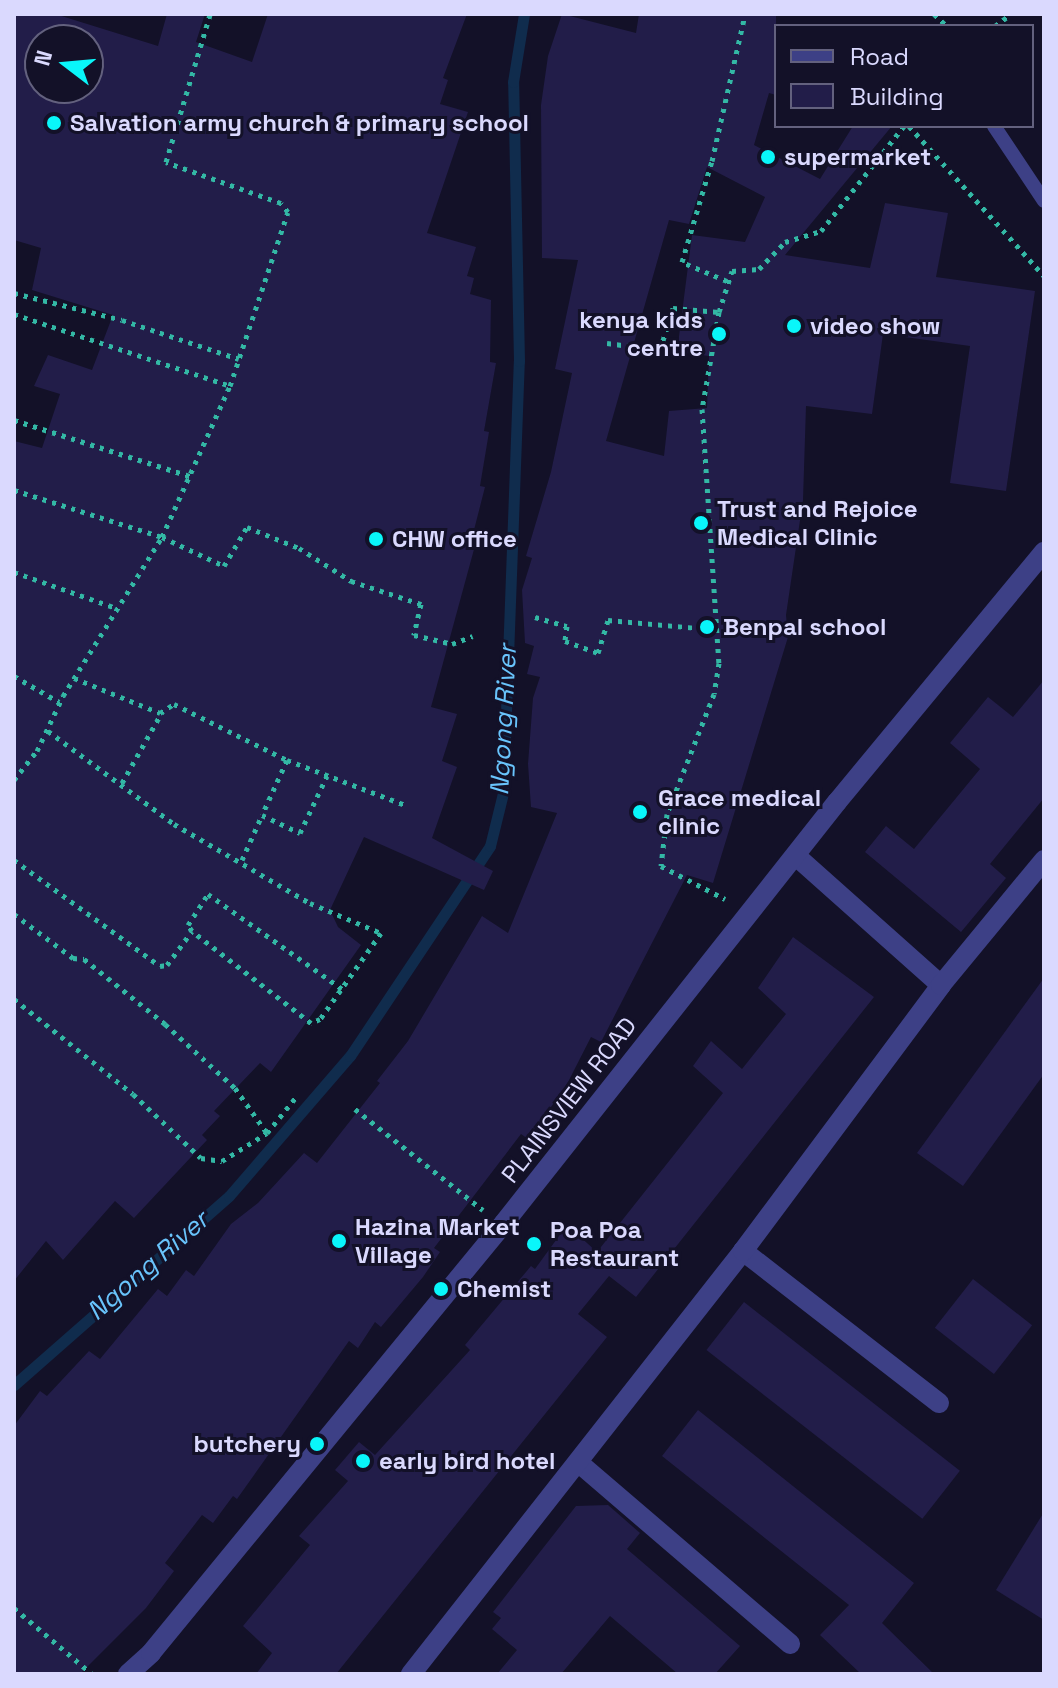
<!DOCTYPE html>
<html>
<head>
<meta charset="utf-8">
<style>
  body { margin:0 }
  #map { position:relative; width:1058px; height:1688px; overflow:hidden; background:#131128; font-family:"Space Grotesk",sans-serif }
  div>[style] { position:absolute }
  .stream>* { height:11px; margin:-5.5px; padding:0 5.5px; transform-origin:5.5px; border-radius:5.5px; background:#102c4d }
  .building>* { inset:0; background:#221d49; transform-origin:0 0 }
  .path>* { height:5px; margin-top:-2.5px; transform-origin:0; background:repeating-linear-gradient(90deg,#33b8a5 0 4px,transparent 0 10px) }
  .service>* { height:14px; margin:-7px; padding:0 7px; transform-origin:7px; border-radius:7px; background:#3d4086 }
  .minor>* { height:20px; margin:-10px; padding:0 10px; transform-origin:10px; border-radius:10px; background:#3d4086 }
  .dots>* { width:22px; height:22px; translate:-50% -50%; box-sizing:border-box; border:4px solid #131128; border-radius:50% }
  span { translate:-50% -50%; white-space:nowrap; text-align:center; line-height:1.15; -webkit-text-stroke:6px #131128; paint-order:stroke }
  .poi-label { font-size:24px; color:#dad9fe; font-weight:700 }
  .left { translate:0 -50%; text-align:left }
  .right { translate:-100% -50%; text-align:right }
  .street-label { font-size:24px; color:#dad9fe }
  .water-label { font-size:26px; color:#69c4fc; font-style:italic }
  .frame { position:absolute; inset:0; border:16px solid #dad9fe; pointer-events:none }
  .legend { position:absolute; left:774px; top:24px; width:260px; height:104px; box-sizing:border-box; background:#131128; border:2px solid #63617e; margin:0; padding:10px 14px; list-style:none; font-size:24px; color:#dad9fe }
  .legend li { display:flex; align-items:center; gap:16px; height:40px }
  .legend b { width:40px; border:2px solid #63617e }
  .north { position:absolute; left:24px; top:24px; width:80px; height:80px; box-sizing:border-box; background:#131128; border:2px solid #63617e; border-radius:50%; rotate:286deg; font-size:22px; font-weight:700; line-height:32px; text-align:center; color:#dad9fe }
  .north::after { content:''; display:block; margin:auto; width:28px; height:36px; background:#09f6fa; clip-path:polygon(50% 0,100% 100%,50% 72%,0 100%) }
</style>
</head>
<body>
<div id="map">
  <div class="stream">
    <i style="left:14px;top:1385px;width:286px;rotate:-41.3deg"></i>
    <i style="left:229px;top:1196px;width:185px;rotate:-49.2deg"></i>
    <i style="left:350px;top:1056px;width:252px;rotate:-56.3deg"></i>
    <i style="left:490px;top:846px;width:55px;rotate:-76.2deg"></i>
    <i style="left:503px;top:793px;width:432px;rotate:-87.9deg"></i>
    <i style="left:519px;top:361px;width:279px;rotate:-91.2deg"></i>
    <i style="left:513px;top:82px;width:69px;rotate:-80.8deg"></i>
  </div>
  <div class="building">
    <i style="clip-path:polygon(evenodd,14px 14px,55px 14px,158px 46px,167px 14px,205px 14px,196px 42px,252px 62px,268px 14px,467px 14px,443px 78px,448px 80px,440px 104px,468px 112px,427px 233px,476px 247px,467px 276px,474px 278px,470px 294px,491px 300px,490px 362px,496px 363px,484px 431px,489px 432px,480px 486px,485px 487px,474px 530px,479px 531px,431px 707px,457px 714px,442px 761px,457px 767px,432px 838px,493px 871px,484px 890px,364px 837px,330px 910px,338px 927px,361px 945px,271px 1072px,260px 1063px,214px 1111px,220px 1116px,202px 1135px,207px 1140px,134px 1218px,115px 1201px,63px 1260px,46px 1241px,14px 1281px,14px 441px,42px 448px,60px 394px,34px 386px,48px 355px,92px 370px,113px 315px,32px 290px,41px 248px,14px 240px,14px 14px,40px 40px,88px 40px,88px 88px,40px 88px,40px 40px)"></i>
    <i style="clip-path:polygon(evenodd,562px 14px,636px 33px,639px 14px,776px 14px,776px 95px,769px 93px,754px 145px,820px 179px,853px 126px,892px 126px,785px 255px,870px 268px,885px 203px,948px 213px,936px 277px,1035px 291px,1006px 491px,950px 483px,970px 346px,883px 334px,872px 414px,806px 406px,803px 500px,786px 615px,788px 637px,713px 883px,687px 875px,601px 1042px,591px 1037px,566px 1086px,528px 1139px,521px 1134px,434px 1248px,440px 1252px,423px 1277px,381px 1327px,375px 1322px,358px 1348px,349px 1341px,237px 1499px,233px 1496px,213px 1523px,202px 1515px,165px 1563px,174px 1571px,146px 1608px,80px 1674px,14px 1674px,14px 1426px,40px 1391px,47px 1396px,89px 1351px,100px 1359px,158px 1289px,167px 1296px,186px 1270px,194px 1276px,231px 1224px,258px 1203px,304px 1153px,317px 1163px,380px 1083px,377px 1081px,408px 1041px,482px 916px,508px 933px,557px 813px,531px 807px,528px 764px,533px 698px,540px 677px,527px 674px,534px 646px,525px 643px,522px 590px,532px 558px,526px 556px,551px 472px,572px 373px,555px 369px,578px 260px,542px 258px,541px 105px,548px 56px,562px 14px,707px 167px,765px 197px,745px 242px,692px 235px,677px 352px,709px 356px,707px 408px,669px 411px,664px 456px,606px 441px,669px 220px,689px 224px,707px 167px)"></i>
    <i style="clip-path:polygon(1044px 680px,1044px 798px,990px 864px,1006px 878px,961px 932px,865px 852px,886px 826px,914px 849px,980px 769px,950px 743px,988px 697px,1013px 717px)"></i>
    <i style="clip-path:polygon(793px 937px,874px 997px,636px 1297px,609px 1276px,578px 1314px,607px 1337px,336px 1674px,256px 1674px,272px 1653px,243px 1626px,310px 1545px,299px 1536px,348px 1481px,335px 1470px,359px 1442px,375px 1455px,470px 1350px,465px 1345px,531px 1266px,535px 1269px,567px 1225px,597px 1252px,723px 1093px,693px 1066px,711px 1041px,742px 1069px,786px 1014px,758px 988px)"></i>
    <i style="clip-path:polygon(1044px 978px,1044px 1074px,963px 1186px,917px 1153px)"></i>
    <i style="left:973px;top:1279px;width:75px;height:62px;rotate:38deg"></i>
    <i style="left:744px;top:1302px;width:274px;height:61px;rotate:38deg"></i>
    <i style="clip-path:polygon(698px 1410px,914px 1583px,882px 1623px,934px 1674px,861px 1674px,820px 1635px,849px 1605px,662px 1456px)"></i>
    <i style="clip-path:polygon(608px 1505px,640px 1533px,627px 1549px,740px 1646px,715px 1674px,678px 1674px,610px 1616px,561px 1674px,497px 1674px,517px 1650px,492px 1629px,501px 1618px,493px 1612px,576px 1506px)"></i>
    <i style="clip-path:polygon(1044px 1512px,1044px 1620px,996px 1590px)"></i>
  </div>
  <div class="path">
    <i style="left:934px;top:14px;width:18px;rotate:43deg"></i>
    <i style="left:995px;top:26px;width:20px;rotate:-37deg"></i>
    <i style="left:909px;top:126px;width:202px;rotate:48deg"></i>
    <i style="left:727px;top:281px;width:49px;rotate:-157.1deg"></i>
    <i style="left:682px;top:262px;width:105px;rotate:-73.5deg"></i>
    <i style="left:712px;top:161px;width:151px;rotate:-77.3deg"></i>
    <i style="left:14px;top:293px;width:111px;rotate:14deg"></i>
    <i style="left:122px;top:320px;width:123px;rotate:18.4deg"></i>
    <i style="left:719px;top:312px;width:43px;rotate:-72.4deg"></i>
    <i style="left:732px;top:271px;width:27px;rotate:-4deg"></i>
    <i style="left:759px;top:269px;width:37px;rotate:-46deg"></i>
    <i style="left:785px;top:242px;width:38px;rotate:-17deg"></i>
    <i style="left:821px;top:231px;width:134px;rotate:-51.7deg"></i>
    <i style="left:14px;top:314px;width:228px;rotate:18.4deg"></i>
    <i style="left:607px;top:343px;width:53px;rotate:7.5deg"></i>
    <i style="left:660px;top:350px;width:44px;rotate:-72.8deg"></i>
    <i style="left:673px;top:308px;width:46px;rotate:5deg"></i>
    <i style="left:719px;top:312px;width:98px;rotate:99.9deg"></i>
    <i style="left:702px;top:409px;width:255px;rotate:86.2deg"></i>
    <i style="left:719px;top:663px;width:31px;rotate:99deg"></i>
    <i style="left:714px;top:694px;width:129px;rotate:111.4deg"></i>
    <i style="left:667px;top:814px;width:52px;rotate:96.6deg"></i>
    <i style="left:661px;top:866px;width:72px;rotate:27.3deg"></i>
    <i style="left:14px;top:420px;width:185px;rotate:17.7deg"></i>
    <i style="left:14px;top:490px;width:155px;rotate:17.6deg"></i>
    <i style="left:162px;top:537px;width:68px;rotate:25.1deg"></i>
    <i style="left:224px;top:566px;width:45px;rotate:-59.5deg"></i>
    <i style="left:247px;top:527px;width:56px;rotate:22deg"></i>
    <i style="left:299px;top:548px;width:62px;rotate:32.4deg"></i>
    <i style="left:351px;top:581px;width:74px;rotate:18.2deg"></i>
    <i style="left:421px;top:604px;width:32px;rotate:103deg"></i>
    <i style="left:414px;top:635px;width:39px;rotate:13deg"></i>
    <i style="left:452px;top:644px;width:22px;rotate:-21deg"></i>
    <i style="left:14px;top:572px;width:108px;rotate:19.4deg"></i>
    <i style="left:535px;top:617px;width:33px;rotate:16deg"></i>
    <i style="left:567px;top:626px;width:15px;rotate:98deg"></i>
    <i style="left:565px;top:641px;width:35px;rotate:20deg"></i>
    <i style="left:598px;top:653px;width:34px;rotate:-73deg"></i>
    <i style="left:608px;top:620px;width:111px;rotate:5.1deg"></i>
    <i style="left:14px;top:676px;width:52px;rotate:30deg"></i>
    <i style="left:74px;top:678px;width:93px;rotate:22.1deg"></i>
    <i style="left:160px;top:713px;width:17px;rotate:-33deg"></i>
    <i style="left:174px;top:704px;width:126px;rotate:26.4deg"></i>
    <i style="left:287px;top:760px;width:129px;rotate:20.8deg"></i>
    <i style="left:48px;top:731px;width:157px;rotate:36.4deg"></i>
    <i style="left:174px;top:824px;width:157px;rotate:30.2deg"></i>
    <i style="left:310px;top:903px;width:77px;rotate:22.9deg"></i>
    <i style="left:381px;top:933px;width:105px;rotate:125.3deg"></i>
    <i style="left:320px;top:1019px;width:10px;rotate:156deg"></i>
    <i style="left:311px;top:1023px;width:150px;rotate:-142.3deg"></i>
    <i style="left:287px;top:760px;width:60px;rotate:114.4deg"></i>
    <i style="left:262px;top:815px;width:42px;rotate:25.3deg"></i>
    <i style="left:300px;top:833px;width:63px;rotate:-64.7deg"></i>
    <i style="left:14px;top:780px;width:37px;rotate:-52deg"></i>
    <i style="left:37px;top:751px;width:61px;rotate:-64.7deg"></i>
    <i style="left:63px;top:696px;width:187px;rotate:-58.1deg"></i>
    <i style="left:162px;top:537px;width:166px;rotate:-65.8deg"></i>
    <i style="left:230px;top:386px;width:183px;rotate:-71.6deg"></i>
    <i style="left:288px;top:212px;width:11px;rotate:-128deg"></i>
    <i style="left:281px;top:203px;width:122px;rotate:-160.4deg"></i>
    <i style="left:166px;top:162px;width:154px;rotate:-73.4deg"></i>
    <i style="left:122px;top:783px;width:81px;rotate:-60.6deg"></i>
    <i style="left:14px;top:860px;width:180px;rotate:36deg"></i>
    <i style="left:160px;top:966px;width:7px;rotate:-8deg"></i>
    <i style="left:167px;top:965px;width:42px;rotate:-53.7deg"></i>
    <i style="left:192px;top:931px;width:7px;rotate:-124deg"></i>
    <i style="left:188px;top:925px;width:37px;rotate:-57deg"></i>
    <i style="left:208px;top:894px;width:164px;rotate:35.3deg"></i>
    <i style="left:242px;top:860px;width:49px;rotate:-66deg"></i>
    <i style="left:14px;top:914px;width:74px;rotate:36.7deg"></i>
    <i style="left:73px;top:958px;width:11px;rotate:5deg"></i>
    <i style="left:84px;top:959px;width:104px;rotate:38.7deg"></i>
    <i style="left:165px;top:1024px;width:95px;rotate:42.4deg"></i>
    <i style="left:235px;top:1088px;width:55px;rotate:54.6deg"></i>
    <i style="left:14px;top:999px;width:152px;rotate:38.6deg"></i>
    <i style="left:133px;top:1094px;width:93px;rotate:43.3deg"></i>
    <i style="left:201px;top:1158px;width:21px;rotate:8deg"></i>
    <i style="left:222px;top:1161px;width:53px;rotate:-31.9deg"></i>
    <i style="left:267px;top:1133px;width:46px;rotate:-51.1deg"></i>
    <i style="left:355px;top:1109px;width:163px;rotate:38.3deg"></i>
    <i style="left:14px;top:1608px;width:102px;rotate:40.2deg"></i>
  </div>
  <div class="service">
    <i style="left:994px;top:126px;width:90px;rotate:56.3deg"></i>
  </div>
  <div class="minor">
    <i style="left:796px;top:856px;width:194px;rotate:41.7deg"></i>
    <i style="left:743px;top:1251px;width:248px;rotate:37.8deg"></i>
    <i style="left:579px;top:1463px;width:278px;rotate:40.6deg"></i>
    <i style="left:128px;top:1674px;width:31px;rotate:-42deg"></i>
    <i style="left:151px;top:1653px;width:556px;rotate:-50.62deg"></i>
    <i style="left:504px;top:1223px;width:537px;rotate:-51.66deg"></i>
    <i style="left:837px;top:802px;width:325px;rotate:-50.4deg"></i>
    <i style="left:411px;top:1674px;width:538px;rotate:-51.87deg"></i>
    <i style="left:743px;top:1251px;width:332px;rotate:-53.3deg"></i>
    <i style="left:941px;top:985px;width:162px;rotate:-50.5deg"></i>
  </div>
  <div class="dots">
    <i style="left:54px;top:123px;background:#09f6fa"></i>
    <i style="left:768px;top:157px;background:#09f6fa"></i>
    <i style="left:794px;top:326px;background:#09f6fa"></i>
    <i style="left:719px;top:334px;background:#09f6fa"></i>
    <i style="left:701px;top:523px;background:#09f6fa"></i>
    <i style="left:376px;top:539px;background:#09f6fa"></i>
    <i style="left:707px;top:627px;background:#09f6fa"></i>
    <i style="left:640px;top:812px;background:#09f6fa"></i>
    <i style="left:339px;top:1241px;background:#09f6fa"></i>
    <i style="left:534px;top:1244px;background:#09f6fa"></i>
    <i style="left:441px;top:1289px;background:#09f6fa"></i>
    <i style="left:317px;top:1444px;background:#09f6fa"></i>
    <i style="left:363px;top:1461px;background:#09f6fa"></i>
  </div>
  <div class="poi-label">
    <span class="left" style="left:70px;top:123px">Salvation army church &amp; primary school</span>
    <span class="left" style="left:784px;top:157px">supermarket</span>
    <span class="right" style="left:703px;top:334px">kenya kids<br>centre</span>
    <span class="left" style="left:810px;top:326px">video show</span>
    <span class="left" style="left:717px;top:523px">Trust and Rejoice<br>Medical Clinic</span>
    <span class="left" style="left:392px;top:539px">CHW office</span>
    <span class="left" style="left:723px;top:627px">Benpal school</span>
    <span class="left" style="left:658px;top:812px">Grace medical<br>clinic</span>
    <span class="left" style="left:355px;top:1241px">Hazina Market<br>Village</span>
    <span class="left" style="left:550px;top:1244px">Poa Poa<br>Restaurant</span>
    <span class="left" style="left:457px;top:1289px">Chemist</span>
    <span class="right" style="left:301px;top:1444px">butchery</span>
    <span class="left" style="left:379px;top:1461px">early bird hotel</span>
  </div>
  <div class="street-label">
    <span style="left:569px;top:1100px;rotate:-52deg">PLAINSVIEW ROAD</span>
  </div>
  <div class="water-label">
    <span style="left:504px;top:720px;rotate:-87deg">Ngong River</span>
    <span style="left:148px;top:1266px;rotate:-41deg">Ngong River</span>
  </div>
  <div class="frame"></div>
  <ul class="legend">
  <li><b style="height:10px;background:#3d4086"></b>Road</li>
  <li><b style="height:22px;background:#221d49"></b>Building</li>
  </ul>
  <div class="north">N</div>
</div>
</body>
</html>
